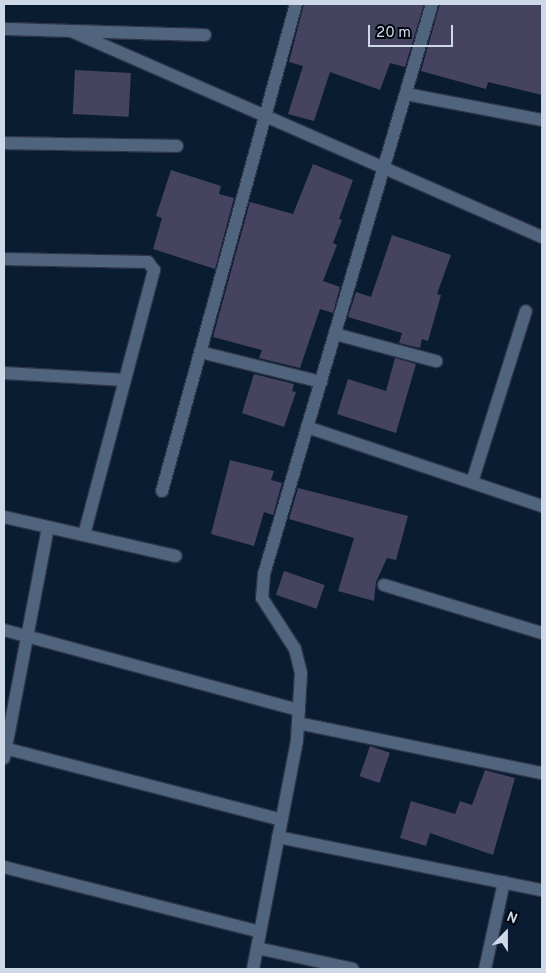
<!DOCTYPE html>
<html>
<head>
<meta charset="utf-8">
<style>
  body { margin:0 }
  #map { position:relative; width:546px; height:973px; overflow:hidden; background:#0a1c32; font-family:Overpass,sans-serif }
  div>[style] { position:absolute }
  .building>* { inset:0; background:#454360; transform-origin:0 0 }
  .roads { filter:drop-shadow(1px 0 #2d3446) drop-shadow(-1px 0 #2d3446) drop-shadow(0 1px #2d3446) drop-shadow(0 -1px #2d3446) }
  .minor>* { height:12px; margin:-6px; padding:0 6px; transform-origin:6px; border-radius:6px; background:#50647e }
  span { translate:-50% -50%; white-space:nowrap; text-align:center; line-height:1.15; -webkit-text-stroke:4px #02070f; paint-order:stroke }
  .frame { position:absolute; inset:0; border:5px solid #cdd9e7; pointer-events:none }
  .north { position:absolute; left:481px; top:908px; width:50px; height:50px; -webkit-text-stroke:4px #02070f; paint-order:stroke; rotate:22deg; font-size:14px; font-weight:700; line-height:20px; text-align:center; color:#cdd9e7 }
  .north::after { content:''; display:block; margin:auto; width:18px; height:22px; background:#cdd9e7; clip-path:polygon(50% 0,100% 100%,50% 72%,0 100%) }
  .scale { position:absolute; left:368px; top:25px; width:85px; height:22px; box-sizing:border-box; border:2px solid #cdd9e7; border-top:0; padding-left:6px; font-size:15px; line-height:18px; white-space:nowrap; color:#cdd9e7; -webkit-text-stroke:4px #02070f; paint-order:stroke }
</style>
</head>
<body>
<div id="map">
  <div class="building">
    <i style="clip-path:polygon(304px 4px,424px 4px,405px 67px,390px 63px,380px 90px,330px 72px,314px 121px,288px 114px,303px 66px,289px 62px)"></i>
    <i style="clip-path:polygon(440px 4px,542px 4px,542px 95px,488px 82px,486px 89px,421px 71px)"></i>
    <i style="left:75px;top:70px;width:56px;height:44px;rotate:3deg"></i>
    <i style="clip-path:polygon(313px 164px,353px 180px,339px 219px,342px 220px,333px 243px,337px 245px,323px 281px,340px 287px,333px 313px,320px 309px,300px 368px,259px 358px,262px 350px,213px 337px,250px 202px,293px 214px)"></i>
    <i style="clip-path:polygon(171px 170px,221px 186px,219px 194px,234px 198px,215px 269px,153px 249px,162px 218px,156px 216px)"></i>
    <i style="clip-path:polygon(392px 235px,451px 255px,437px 294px,441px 295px,428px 341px,422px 339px,420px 348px,399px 343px,402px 333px,348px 317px,356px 292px,371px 297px)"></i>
    <i style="clip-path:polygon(395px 358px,416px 364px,396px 433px,337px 414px,348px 379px,386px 391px)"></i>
    <i style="clip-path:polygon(254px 374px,294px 384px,292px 391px,296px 392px,284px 427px,242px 413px)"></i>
    <i style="clip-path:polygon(230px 460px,274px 471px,271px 480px,282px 483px,273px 515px,264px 512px,254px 546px,211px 534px)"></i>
    <i style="clip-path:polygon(298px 488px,408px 516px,396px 560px,387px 558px,376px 582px,374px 601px,338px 591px,354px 538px,289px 519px)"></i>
    <i style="left:284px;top:571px;width:43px;height:25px;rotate:19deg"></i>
    <i style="left:370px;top:746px;width:21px;height:32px;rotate:19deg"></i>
    <i style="clip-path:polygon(485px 770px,515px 778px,493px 855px,430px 833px,426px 846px,400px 838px,411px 801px,455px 814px,460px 801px,472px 805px)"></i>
  </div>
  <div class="roads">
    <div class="minor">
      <i style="left:4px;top:29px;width:201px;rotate:1.7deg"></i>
      <i style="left:71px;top:31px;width:514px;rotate:23.62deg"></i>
      <i style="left:406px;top:94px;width:138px;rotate:10.8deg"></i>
      <i style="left:4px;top:143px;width:173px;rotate:1deg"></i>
      <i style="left:4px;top:259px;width:144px;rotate:1.2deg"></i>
      <i style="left:148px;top:262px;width:10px;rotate:53deg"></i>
      <i style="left:154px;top:270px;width:274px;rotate:104.8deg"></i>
      <i style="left:335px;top:334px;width:105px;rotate:15deg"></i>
      <i style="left:200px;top:352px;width:125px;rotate:13.9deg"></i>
      <i style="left:4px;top:373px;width:121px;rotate:3.3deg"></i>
      <i style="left:307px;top:427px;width:248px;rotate:18.6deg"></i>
      <i style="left:472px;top:482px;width:179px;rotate:-72.5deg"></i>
      <i style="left:162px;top:491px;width:505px;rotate:-74.62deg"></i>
      <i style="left:4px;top:517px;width:176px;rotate:12.8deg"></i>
      <i style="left:384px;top:585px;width:165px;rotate:16.9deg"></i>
      <i style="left:4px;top:630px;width:306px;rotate:15.2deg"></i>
      <i style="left:298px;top:723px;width:249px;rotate:11.6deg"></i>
      <i style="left:4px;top:748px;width:287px;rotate:14.5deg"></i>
      <i style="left:4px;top:758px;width:235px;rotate:-79.2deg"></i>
      <i style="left:278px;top:837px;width:269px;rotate:11.4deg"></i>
      <i style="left:4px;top:867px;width:264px;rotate:14.2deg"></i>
      <i style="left:257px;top:948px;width:98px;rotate:12.3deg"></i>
      <i style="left:253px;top:969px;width:233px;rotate:-79.1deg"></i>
      <i style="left:297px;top:740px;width:67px;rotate:-86.6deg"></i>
      <i style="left:301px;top:673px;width:25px;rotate:-104deg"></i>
      <i style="left:295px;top:649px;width:61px;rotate:-122.9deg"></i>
      <i style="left:262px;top:598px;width:24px;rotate:-85deg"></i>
      <i style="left:264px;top:574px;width:594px;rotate:-73.58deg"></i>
      <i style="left:485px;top:969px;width:89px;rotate:-77.7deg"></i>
    </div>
  </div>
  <div class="frame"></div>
  <div class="north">N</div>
  <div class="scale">20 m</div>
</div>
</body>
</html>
